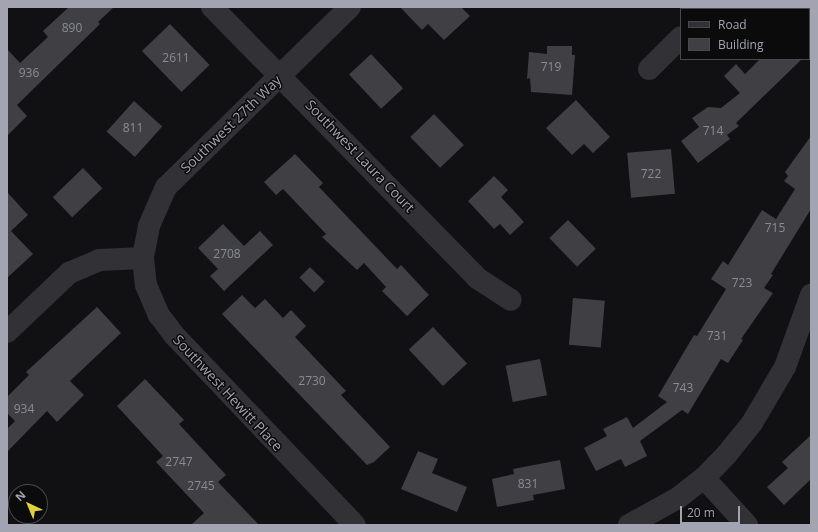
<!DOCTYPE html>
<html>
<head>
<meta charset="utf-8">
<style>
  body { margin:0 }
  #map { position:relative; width:818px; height:532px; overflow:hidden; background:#111012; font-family:"Open Sans",sans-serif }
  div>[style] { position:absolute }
  .building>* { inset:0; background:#403f44; transform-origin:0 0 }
  .street>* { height:22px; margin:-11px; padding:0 11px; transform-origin:11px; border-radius:11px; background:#323236 }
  span { translate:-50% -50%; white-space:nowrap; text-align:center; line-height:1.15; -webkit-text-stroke:3px #0c0b0c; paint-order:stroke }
  .number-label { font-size:12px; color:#8a8b96 }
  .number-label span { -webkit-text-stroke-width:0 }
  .street-label { font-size:14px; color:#a3a4b1 }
  .frame { position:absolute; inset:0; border:8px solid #a3a4b1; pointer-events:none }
  .legend { position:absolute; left:680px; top:8px; width:130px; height:52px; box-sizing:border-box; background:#0c0b0c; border:1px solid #48484e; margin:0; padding:5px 7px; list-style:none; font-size:12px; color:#a3a4b1 }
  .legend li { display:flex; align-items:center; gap:8px; height:20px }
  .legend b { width:20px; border:1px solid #48484e }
  .north { position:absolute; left:8px; top:484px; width:40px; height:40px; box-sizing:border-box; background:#0c0b0c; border:1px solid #48484e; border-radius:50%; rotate:316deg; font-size:11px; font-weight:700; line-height:16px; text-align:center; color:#a3a4b1 }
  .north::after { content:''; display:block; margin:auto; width:14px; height:18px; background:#dfd23b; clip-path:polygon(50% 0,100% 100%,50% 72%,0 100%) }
  .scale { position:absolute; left:680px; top:506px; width:60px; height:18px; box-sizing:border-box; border:2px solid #a3a4b1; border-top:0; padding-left:5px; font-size:12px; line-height:14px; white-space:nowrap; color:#a3a4b1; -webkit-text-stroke:3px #0c0b0c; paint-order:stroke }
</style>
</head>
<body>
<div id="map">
  <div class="building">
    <i style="clip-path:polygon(69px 7px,114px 7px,98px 22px,100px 24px,17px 105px,27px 116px,7px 136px,7px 49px,20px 63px,48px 37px,43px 31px)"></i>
    <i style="clip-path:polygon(400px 7px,461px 7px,470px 16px,444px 40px,428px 24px,422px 30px)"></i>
    <i style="left:170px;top:24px;width:57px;height:39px;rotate:46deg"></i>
    <i style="clip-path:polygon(547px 46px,572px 46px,572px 55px,575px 55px,572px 95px,531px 92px,530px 78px,527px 79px,529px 52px,547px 54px)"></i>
    <i style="left:371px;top:54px;width:47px;height:30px;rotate:47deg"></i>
    <i style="clip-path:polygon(760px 59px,802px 59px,736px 123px,739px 126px,727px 135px,730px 139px,698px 163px,681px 141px,699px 127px,692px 118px,708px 107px,721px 108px,740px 93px,724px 76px,736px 64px,745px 74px)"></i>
    <i style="clip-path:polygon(576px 100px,610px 137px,593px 153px,584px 144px,572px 155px,546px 128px)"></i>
    <i style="left:134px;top:101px;width:38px;height:41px;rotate:42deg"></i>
    <i style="left:434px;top:114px;width:43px;height:33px;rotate:46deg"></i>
    <i style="clip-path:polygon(811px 136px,811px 209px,771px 274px,773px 275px,764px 288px,773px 293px,741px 339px,743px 340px,728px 363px,721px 359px,688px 414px,682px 410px,640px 441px,647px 456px,625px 467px,621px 459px,596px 471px,584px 448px,607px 436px,603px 429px,627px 417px,633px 428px,667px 402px,658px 396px,694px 335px,697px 336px,726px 289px,711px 279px,723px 261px,728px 265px,762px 210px,776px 219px,795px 189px,784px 181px,788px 176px,785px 172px)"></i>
    <i style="left:671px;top:149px;width:45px;height:44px;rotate:85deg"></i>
    <i style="clip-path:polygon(295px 154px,323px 183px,319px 187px,397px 269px,401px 265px,429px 295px,407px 316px,382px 291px,386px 287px,364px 263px,357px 270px,322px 237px,326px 234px,283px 189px,276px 195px,264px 182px)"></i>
    <i style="left:83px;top:168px;width:28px;height:42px;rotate:46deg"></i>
    <i style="clip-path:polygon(494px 176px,508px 190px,501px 197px,524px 222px,510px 235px,500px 224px,494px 229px,468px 201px)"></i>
    <i style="clip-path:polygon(7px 192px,28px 215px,11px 231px,33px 254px,7px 278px)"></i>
    <i style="left:568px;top:220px;width:40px;height:26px;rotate:46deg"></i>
    <i style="clip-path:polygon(223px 224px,244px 246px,260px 231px,273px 245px,224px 291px,210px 276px,218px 269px,198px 248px)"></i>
    <i style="left:310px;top:267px;width:21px;height:15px;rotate:45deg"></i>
    <i style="clip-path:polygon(242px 295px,255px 308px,265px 299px,283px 318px,291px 310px,306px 326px,295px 337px,346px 391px,341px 395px,390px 447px,374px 462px,367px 465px,222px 314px)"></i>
    <i style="left:573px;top:298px;width:32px;height:47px;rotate:5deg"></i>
    <i style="clip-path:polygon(97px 307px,121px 333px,70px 381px,84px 395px,57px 422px,47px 411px,7px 452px,7px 429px,15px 421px,7px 413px,7px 397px,29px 375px,26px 372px)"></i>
    <i style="left:433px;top:327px;width:50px;height:33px;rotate:47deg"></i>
    <i style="left:540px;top:359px;width:37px;height:35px;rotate:79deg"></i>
    <i style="clip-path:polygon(145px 379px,184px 420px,179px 424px,226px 475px,218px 482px,259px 525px,191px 525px,204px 513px,156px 462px,163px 456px,117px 406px)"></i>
    <i style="clip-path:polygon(811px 435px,811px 479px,784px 505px,767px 487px,788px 468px,782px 462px)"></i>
    <i style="clip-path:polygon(418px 451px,438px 459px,432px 473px,467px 487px,457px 512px,401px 489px)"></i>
    <i style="clip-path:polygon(560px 460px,565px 489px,533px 495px,534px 500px,497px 507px,492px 479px,514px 474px,513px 469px)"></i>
  </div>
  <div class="street">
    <i style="left:212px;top:7px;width:379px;rotate:45.6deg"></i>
    <i style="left:477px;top:278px;width:40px;rotate:32.9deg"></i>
    <i style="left:350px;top:7px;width:257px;rotate:135.6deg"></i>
    <i style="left:166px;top:187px;width:43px;rotate:113.6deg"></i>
    <i style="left:149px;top:226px;width:33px;rotate:101deg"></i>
    <i style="left:143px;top:258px;width:27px;rotate:84deg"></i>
    <i style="left:146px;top:285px;width:33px;rotate:67deg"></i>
    <i style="left:159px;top:315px;width:25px;rotate:53deg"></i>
    <i style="left:174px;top:335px;width:262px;rotate:46.4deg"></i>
    <i style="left:709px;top:9px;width:3px;rotate:-45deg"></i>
    <i style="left:649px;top:69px;width:45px;rotate:-45deg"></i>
    <i style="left:7px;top:332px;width:86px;rotate:-43.6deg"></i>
    <i style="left:69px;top:273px;width:33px;rotate:-23deg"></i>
    <i style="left:99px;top:260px;width:44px;rotate:-2.6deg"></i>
    <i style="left:704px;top:478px;width:64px;rotate:47.5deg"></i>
    <i style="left:629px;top:525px;width:56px;rotate:-28.9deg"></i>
    <i style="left:678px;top:498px;width:33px;rotate:-38deg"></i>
    <i style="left:704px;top:478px;width:33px;rotate:-46deg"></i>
    <i style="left:727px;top:454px;width:40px;rotate:-51deg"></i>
    <i style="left:752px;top:423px;width:65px;rotate:-59.5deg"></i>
    <i style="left:785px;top:367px;width:77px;rotate:-70.1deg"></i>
  </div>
  <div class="number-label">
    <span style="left:72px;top:28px">890</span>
    <span style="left:176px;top:58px">2611</span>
    <span style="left:551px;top:67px">719</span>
    <span style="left:29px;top:73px">936</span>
    <span style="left:133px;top:128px">811</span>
    <span style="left:713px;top:131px">714</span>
    <span style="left:651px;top:174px">722</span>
    <span style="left:775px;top:228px">715</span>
    <span style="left:227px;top:254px">2708</span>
    <span style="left:742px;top:283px">723</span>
    <span style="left:717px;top:336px">731</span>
    <span style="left:312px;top:381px">2730</span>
    <span style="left:683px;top:388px">743</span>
    <span style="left:24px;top:409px">934</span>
    <span style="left:179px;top:462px">2747</span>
    <span style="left:528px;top:484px">831</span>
    <span style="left:201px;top:486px">2745</span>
  </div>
  <div class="street-label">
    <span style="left:231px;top:124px;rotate:-44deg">Southwest 27th Way</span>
    <span style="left:360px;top:156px;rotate:46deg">Southwest Laura Court</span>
    <span style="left:228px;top:393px;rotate:47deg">Southwest Hewitt Place</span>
  </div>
  <div class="frame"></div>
  <ul class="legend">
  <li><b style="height:5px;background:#323236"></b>Road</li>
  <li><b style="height:11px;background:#403f44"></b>Building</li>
  </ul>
  <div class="north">N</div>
  <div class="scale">20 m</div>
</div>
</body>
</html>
